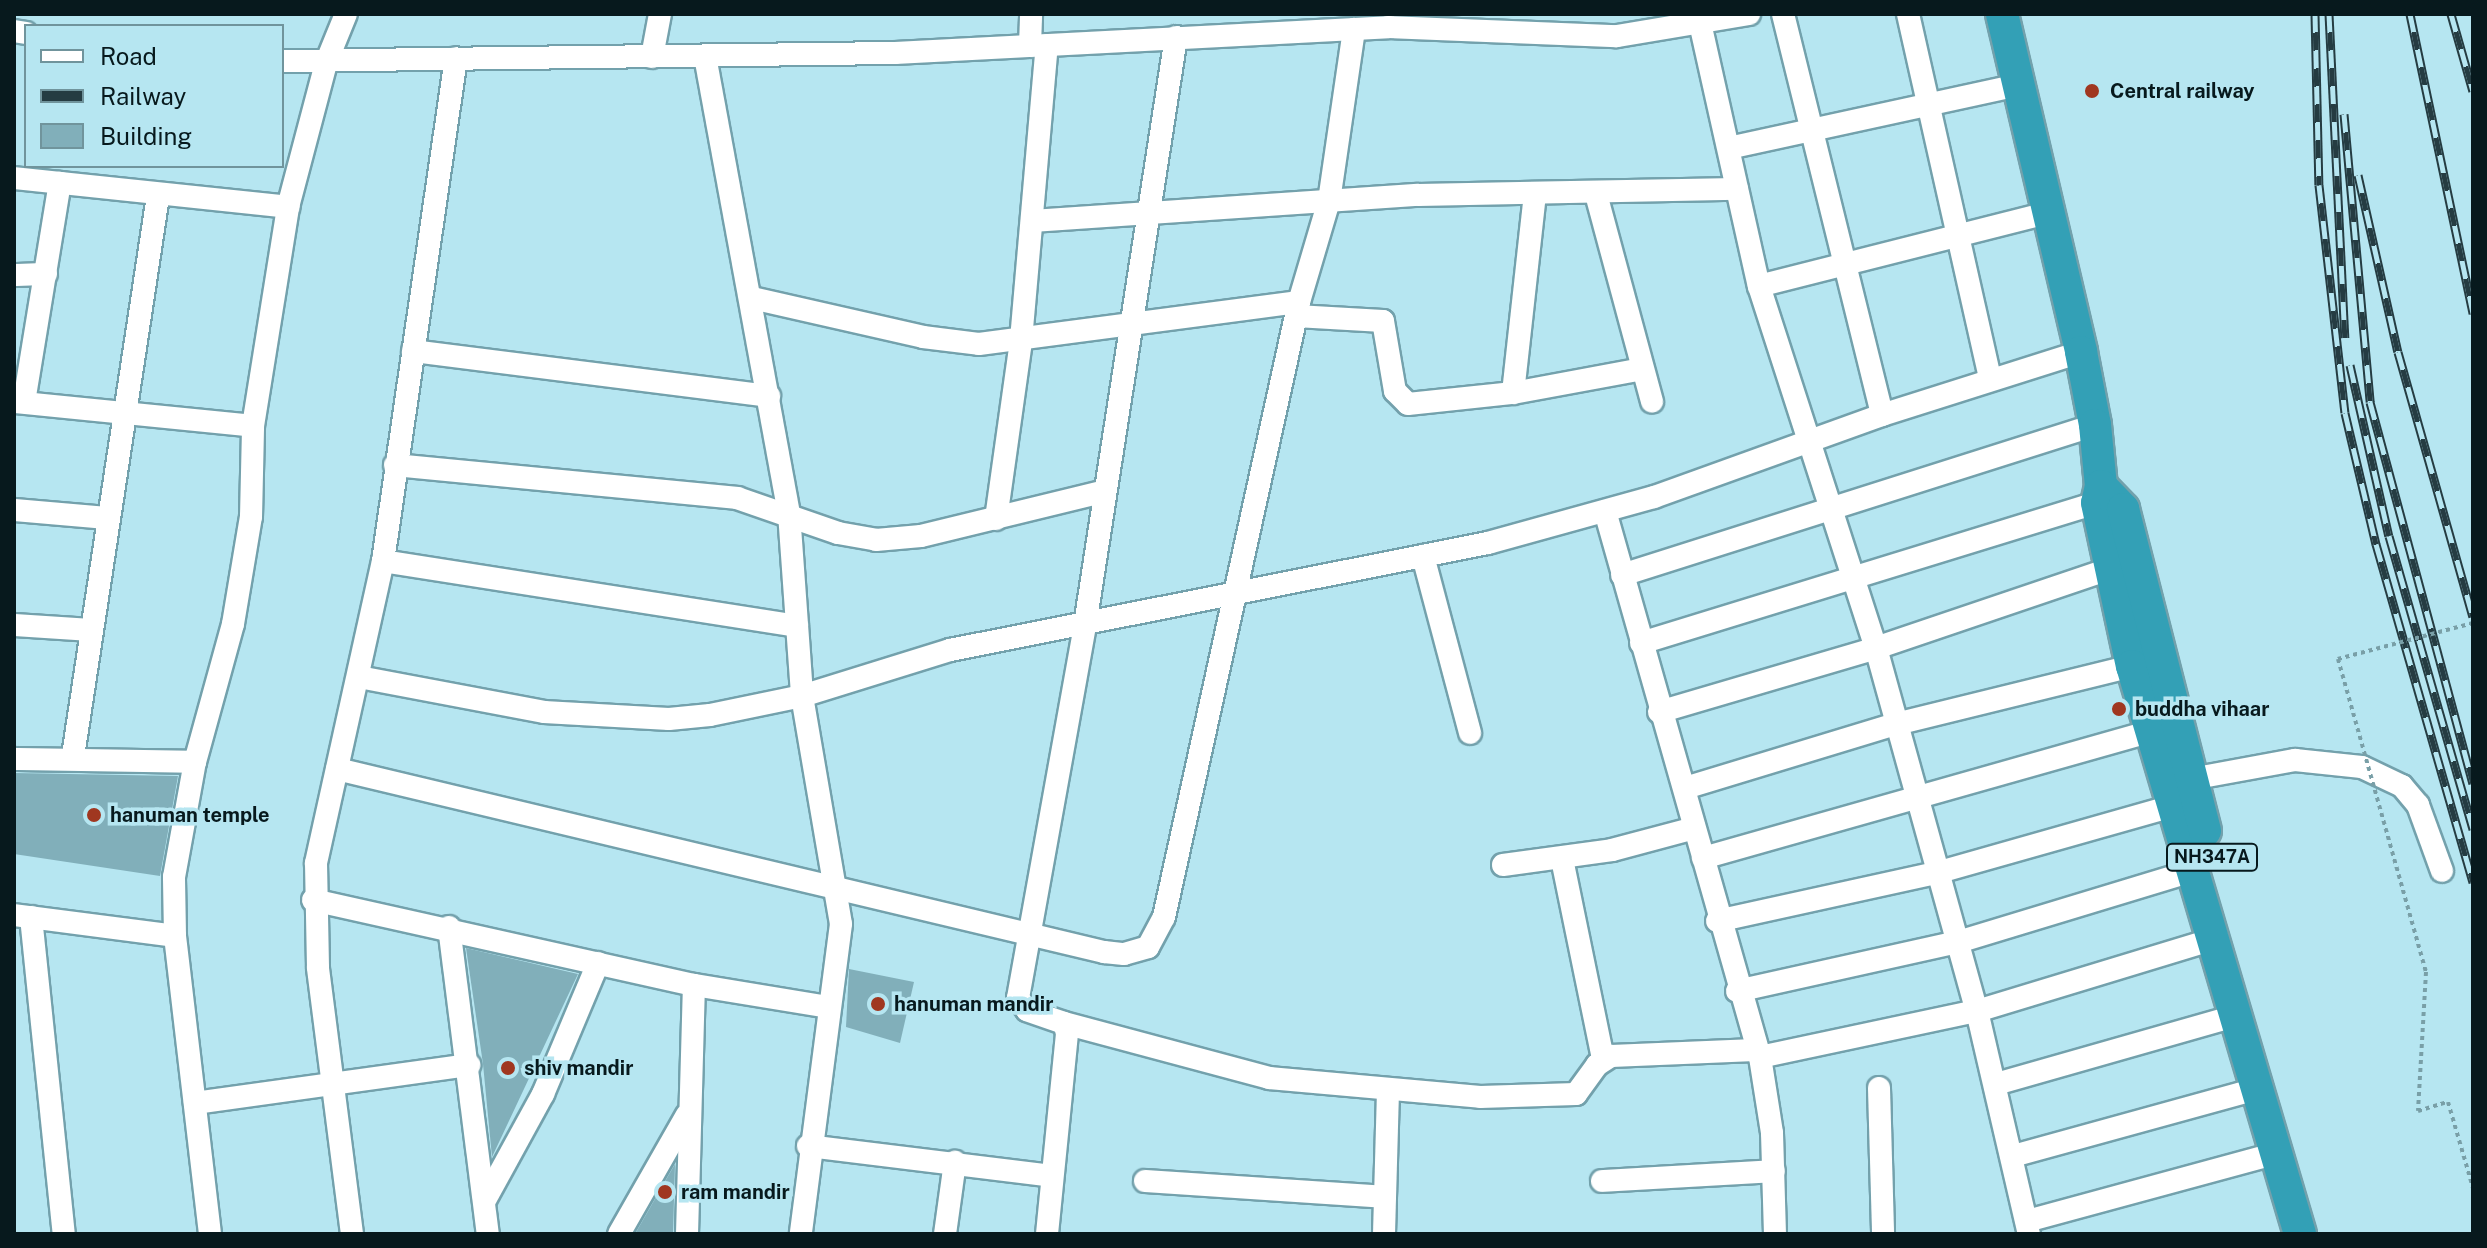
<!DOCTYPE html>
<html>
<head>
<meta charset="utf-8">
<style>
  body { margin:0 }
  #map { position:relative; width:2487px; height:1248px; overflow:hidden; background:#b6e6f1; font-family:"Public Sans",sans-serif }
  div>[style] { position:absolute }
  .building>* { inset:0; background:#81afba }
  .roads { filter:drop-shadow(2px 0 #73a1ac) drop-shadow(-2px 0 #73a1ac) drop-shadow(0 2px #73a1ac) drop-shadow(0 -2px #73a1ac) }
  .minor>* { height:22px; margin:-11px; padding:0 11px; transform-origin:11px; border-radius:11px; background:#fff }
  .highway>* { height:32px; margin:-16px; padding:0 16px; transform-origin:16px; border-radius:16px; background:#33a0b6 }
  .rail>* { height:9px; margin-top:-4.5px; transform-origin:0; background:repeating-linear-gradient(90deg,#b6e6f1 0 18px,#253c42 0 36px); box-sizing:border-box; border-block:2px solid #253c42 }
  .path-bridge>* { height:4px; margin-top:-2px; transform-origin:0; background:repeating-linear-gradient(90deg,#799fa7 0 4px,transparent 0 8px) }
  .dots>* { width:22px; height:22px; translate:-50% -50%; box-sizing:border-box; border:4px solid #b6e6f1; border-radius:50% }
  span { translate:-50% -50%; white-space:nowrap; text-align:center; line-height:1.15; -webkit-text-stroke:7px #b6e6f1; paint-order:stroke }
  .shield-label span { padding:2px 6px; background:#b6e6f1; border:2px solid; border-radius:6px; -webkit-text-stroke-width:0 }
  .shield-label { font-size:18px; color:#07191d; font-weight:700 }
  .poi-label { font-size:20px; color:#07191d; font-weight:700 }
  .left { translate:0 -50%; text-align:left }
  .frame { position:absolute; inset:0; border:16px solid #07191d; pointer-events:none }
  .legend { position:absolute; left:24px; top:24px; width:260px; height:144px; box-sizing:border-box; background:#b6e6f1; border:2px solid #70949c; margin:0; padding:10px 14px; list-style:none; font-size:24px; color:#07191d }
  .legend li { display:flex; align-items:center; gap:16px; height:40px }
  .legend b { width:40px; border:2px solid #70949c }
</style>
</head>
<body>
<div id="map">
  <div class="building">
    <i style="clip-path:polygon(14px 773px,178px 776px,160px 876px,14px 854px)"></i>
    <i style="clip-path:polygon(466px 948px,578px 974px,492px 1157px,483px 1064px)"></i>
    <i style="clip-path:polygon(849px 969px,914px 982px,900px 1043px,846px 1027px)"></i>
    <i style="clip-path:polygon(675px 1164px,673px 1234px,635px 1234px)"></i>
  </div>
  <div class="roads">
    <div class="minor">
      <i style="left:1698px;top:14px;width:279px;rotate:77.4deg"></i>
      <i style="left:1759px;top:286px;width:380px;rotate:72.1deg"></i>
      <i style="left:1876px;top:648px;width:377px;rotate:74.5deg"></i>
      <i style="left:1977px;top:1011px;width:229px;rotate:76.9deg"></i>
      <i style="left:1783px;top:14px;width:413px;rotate:76.1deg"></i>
      <i style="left:1908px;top:14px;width:374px;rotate:77.3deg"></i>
      <i style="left:14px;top:31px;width:12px;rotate:9deg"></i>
      <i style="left:1030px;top:46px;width:32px;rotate:-88deg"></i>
      <i style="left:705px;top:56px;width:465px;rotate:79.6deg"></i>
      <i style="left:789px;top:513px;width:183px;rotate:85.9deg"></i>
      <i style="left:802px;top:696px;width:231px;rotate:80.3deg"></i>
      <i style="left:841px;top:924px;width:313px;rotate:97.4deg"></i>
      <i style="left:652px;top:57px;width:44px;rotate:-79.5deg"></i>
      <i style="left:282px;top:61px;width:613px;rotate:-0.75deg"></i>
      <i style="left:895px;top:53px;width:494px;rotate:-3deg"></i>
      <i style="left:1388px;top:27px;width:229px;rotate:2.3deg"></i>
      <i style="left:1617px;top:36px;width:134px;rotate:-9.5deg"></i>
      <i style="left:1729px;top:148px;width:297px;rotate:-12.3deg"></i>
      <i style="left:14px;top:178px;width:276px;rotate:6deg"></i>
      <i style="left:1596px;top:194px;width:215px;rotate:74.9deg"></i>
      <i style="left:1032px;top:221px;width:387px;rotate:-3.9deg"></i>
      <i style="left:1418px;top:195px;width:319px;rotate:-1.1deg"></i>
      <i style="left:14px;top:275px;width:32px;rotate:-2deg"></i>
      <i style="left:1759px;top:286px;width:298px;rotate:-14.2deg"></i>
      <i style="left:752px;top:298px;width:175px;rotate:12.8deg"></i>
      <i style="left:923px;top:337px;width:56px;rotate:7.1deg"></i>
      <i style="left:979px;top:344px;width:323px;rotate:-7.5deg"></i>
      <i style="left:1296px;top:316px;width:87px;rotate:3.3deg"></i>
      <i style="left:1383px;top:321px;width:71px;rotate:80.3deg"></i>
      <i style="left:1395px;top:391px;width:18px;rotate:45deg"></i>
      <i style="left:1408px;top:404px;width:106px;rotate:-6deg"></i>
      <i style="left:1513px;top:393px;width:131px;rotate:-10.5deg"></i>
      <i style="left:413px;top:351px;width:359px;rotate:7.2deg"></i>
      <i style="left:1513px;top:393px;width:199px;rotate:-83.7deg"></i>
      <i style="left:14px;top:402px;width:240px;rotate:5.7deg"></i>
      <i style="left:24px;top:402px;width:222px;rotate:-80.7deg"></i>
      <i style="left:395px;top:465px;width:344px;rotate:5.5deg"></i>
      <i style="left:737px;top:498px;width:107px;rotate:19.1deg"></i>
      <i style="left:838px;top:533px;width:39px;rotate:10deg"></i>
      <i style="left:876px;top:540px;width:45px;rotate:-5.1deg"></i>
      <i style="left:921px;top:536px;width:186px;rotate:-13.7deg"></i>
      <i style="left:14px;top:510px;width:94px;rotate:4.9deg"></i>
      <i style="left:1605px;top:511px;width:568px;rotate:74.15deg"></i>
      <i style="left:1760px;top:1057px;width:77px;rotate:81deg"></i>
      <i style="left:1772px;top:1133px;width:101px;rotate:88.3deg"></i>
      <i style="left:996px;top:519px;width:181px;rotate:-82deg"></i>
      <i style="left:1021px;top:340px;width:296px;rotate:-85deg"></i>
      <i style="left:1423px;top:556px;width:183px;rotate:75.1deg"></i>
      <i style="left:383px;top:561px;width:419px;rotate:8.9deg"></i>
      <i style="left:1622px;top:575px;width:496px;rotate:-17.6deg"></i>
      <i style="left:14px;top:625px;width:78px;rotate:3.7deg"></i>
      <i style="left:1641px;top:643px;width:477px;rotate:-17.1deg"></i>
      <i style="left:359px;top:677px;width:188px;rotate:10.7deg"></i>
      <i style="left:544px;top:712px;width:125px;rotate:3.2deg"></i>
      <i style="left:669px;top:719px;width:41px;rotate:-5.6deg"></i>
      <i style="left:710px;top:715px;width:94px;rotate:-11.7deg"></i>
      <i style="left:802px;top:696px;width:155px;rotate:-17.3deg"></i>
      <i style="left:950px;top:650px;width:549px;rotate:-11.25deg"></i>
      <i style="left:1488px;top:543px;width:172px;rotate:-15.5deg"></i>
      <i style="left:1654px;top:497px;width:242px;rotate:-19.8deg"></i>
      <i style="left:1882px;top:415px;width:209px;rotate:-17.6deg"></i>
      <i style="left:1659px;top:712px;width:226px;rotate:-16.4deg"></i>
      <i style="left:1876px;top:648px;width:249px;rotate:-18.7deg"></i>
      <i style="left:73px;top:756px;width:566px;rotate:-81.37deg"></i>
      <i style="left:14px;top:759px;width:181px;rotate:0.9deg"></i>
      <i style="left:337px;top:769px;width:789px;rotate:13.42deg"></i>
      <i style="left:1104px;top:952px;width:20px;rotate:6deg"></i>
      <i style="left:1124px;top:954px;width:25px;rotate:-16deg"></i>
      <i style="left:1148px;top:947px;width:34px;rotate:-62deg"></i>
      <i style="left:1164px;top:917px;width:630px;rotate:-77.62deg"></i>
      <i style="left:1299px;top:302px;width:105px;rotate:-73.5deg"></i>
      <i style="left:1329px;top:201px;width:174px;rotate:-81.7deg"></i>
      <i style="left:2191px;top:779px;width:106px;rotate:-10.4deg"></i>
      <i style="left:2295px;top:760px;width:67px;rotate:6deg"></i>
      <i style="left:2362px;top:767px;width:44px;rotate:25.4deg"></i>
      <i style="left:2402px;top:786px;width:25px;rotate:50deg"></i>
      <i style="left:2418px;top:805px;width:70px;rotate:70deg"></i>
      <i style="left:1685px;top:788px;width:220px;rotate:-16.9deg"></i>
      <i style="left:1896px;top:724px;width:243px;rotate:-13.8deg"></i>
      <i style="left:1703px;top:858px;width:467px;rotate:-15.8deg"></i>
      <i style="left:1562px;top:859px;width:204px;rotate:78.4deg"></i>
      <i style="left:1503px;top:865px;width:110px;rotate:-7.8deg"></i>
      <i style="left:1612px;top:850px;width:85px;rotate:-15deg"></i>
      <i style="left:313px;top:900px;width:390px;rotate:12.6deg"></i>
      <i style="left:694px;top:985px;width:136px;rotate:9.3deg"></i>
      <i style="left:14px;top:915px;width:162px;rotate:7.4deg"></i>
      <i style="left:31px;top:917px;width:319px;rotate:84.1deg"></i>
      <i style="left:1717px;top:921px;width:224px;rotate:-12.4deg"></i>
      <i style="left:1936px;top:873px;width:261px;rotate:-15.8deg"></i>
      <i style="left:449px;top:927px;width:309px;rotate:82.8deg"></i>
      <i style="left:1737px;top:991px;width:226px;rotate:-12.5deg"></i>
      <i style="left:1958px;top:942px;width:248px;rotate:-16.9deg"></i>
      <i style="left:1064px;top:1023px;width:212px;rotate:15deg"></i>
      <i style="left:1269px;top:1078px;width:212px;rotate:5.1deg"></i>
      <i style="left:1480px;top:1097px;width:96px;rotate:-1.8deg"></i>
      <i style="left:1576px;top:1094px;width:36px;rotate:-54deg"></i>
      <i style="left:1597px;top:1065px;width:17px;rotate:-33deg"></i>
      <i style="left:1611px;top:1056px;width:144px;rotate:-2.4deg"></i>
      <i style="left:1760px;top:1057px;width:222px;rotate:-12deg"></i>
      <i style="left:1977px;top:1011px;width:251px;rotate:-16.9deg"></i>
      <i style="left:1996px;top:1084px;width:252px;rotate:-15.9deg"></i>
      <i style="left:1879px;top:1088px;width:146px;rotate:88.4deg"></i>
      <i style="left:195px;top:1103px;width:277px;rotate:-7.9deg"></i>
      <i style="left:808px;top:1146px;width:245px;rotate:7deg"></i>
      <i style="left:2013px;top:1156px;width:253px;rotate:-15.4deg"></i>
      <i style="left:1145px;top:1181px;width:239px;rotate:3.8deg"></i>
      <i style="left:1602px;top:1181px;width:172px;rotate:-3.3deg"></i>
      <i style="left:485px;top:1200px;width:121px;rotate:-61.3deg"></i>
      <i style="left:543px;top:1094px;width:142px;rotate:-67.2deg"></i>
      <i style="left:2027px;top:1221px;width:259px;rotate:-15.2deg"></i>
      <i style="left:210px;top:1234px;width:300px;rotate:-96.7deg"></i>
      <i style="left:175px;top:936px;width:59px;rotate:-91deg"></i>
      <i style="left:174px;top:877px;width:117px;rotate:-79.7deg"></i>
      <i style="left:195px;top:762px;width:143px;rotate:-74.6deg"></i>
      <i style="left:233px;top:624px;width:109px;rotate:-80.5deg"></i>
      <i style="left:251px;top:517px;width:91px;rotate:-88.7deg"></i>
      <i style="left:253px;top:426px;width:222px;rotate:-80.9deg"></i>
      <i style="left:288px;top:207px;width:149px;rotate:-75.2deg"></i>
      <i style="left:326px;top:63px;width:53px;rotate:-67.8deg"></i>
      <i style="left:352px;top:1234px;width:269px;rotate:-97.3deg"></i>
      <i style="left:318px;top:967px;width:104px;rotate:-91.1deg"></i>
      <i style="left:316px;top:863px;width:309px;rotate:-77.5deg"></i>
      <i style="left:383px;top:561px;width:508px;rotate:-81.74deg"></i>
      <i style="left:619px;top:1234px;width:137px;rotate:-60.3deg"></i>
      <i style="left:687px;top:1234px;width:249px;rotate:-88.4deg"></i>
      <i style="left:945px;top:1234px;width:73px;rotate:-82.1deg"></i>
      <i style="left:1047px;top:1234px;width:202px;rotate:-84.3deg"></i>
      <i style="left:1067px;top:1033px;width:10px;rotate:-107deg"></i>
      <i style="left:1064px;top:1023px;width:39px;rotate:-161deg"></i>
      <i style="left:1027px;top:1010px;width:15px;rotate:-127deg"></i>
      <i style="left:1018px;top:998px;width:379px;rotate:-79.8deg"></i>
      <i style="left:1085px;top:625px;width:595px;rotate:-81.2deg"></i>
      <i style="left:1384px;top:1234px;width:144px;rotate:-88.4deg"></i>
    </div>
    <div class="highway">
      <i style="left:2002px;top:14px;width:347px;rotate:76.8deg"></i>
      <i style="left:2081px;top:352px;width:74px;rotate:79.1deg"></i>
      <i style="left:2095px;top:425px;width:61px;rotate:84.4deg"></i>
      <i style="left:2101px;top:486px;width:17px;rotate:103deg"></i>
      <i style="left:2097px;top:503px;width:167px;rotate:77.9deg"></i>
      <i style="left:2132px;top:666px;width:592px;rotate:73.52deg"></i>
      <i style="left:2101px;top:486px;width:32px;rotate:46deg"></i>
      <i style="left:2123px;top:509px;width:332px;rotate:75.7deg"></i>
    </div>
  </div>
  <div class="rail">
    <i style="left:2315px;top:14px;width:171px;rotate:88.7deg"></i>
    <i style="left:2319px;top:185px;width:229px;rotate:83.5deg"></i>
    <i style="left:2345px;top:413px;width:135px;rotate:76.7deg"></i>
    <i style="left:2376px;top:544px;width:352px;rotate:74deg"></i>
    <i style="left:2329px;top:14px;width:324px;rotate:87.2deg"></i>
    <i style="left:2410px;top:14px;width:306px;rotate:78.1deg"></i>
    <i style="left:2451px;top:14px;width:80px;rotate:74.1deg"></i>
    <i style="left:2344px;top:114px;width:289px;rotate:84.8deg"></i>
    <i style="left:2370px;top:402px;width:395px;rotate:74.9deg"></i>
    <i style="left:2358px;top:175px;width:181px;rotate:77.3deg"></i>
    <i style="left:2398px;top:352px;width:275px;rotate:74.2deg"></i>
    <i style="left:2350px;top:365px;width:175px;rotate:77.2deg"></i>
    <i style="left:2389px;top:536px;width:305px;rotate:74deg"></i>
  </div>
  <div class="path-bridge">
    <i style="left:2473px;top:623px;width:140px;rotate:165.1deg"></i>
    <i style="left:2338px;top:659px;width:325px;rotate:74.3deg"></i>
    <i style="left:2426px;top:972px;width:139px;rotate:93.3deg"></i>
    <i style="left:2418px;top:1111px;width:31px;rotate:-17deg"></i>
    <i style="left:2448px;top:1102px;width:90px;rotate:73.8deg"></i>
  </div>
  <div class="dots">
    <i style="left:2092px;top:91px;background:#a03720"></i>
    <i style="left:2119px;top:709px;background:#a03720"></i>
    <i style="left:94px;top:815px;background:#a03720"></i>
    <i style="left:878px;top:1004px;background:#a03720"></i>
    <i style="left:508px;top:1068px;background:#a03720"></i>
    <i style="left:665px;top:1192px;background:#a03720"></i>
  </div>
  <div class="shield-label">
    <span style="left:2212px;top:857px">NH347A</span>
  </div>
  <div class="poi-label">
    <span class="left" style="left:2110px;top:91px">Central railway</span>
    <span class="left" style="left:2135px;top:709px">buddha vihaar</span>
    <span class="left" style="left:110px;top:815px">hanuman temple</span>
    <span class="left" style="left:894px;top:1004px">hanuman mandir</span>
    <span class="left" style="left:524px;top:1068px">shiv mandir</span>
    <span class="left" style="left:681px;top:1192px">ram mandir</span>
  </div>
  <div class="frame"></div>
  <ul class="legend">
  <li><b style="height:10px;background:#fff"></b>Road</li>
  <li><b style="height:10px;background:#253c42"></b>Railway</li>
  <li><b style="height:22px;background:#81afba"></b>Building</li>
  </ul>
</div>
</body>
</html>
